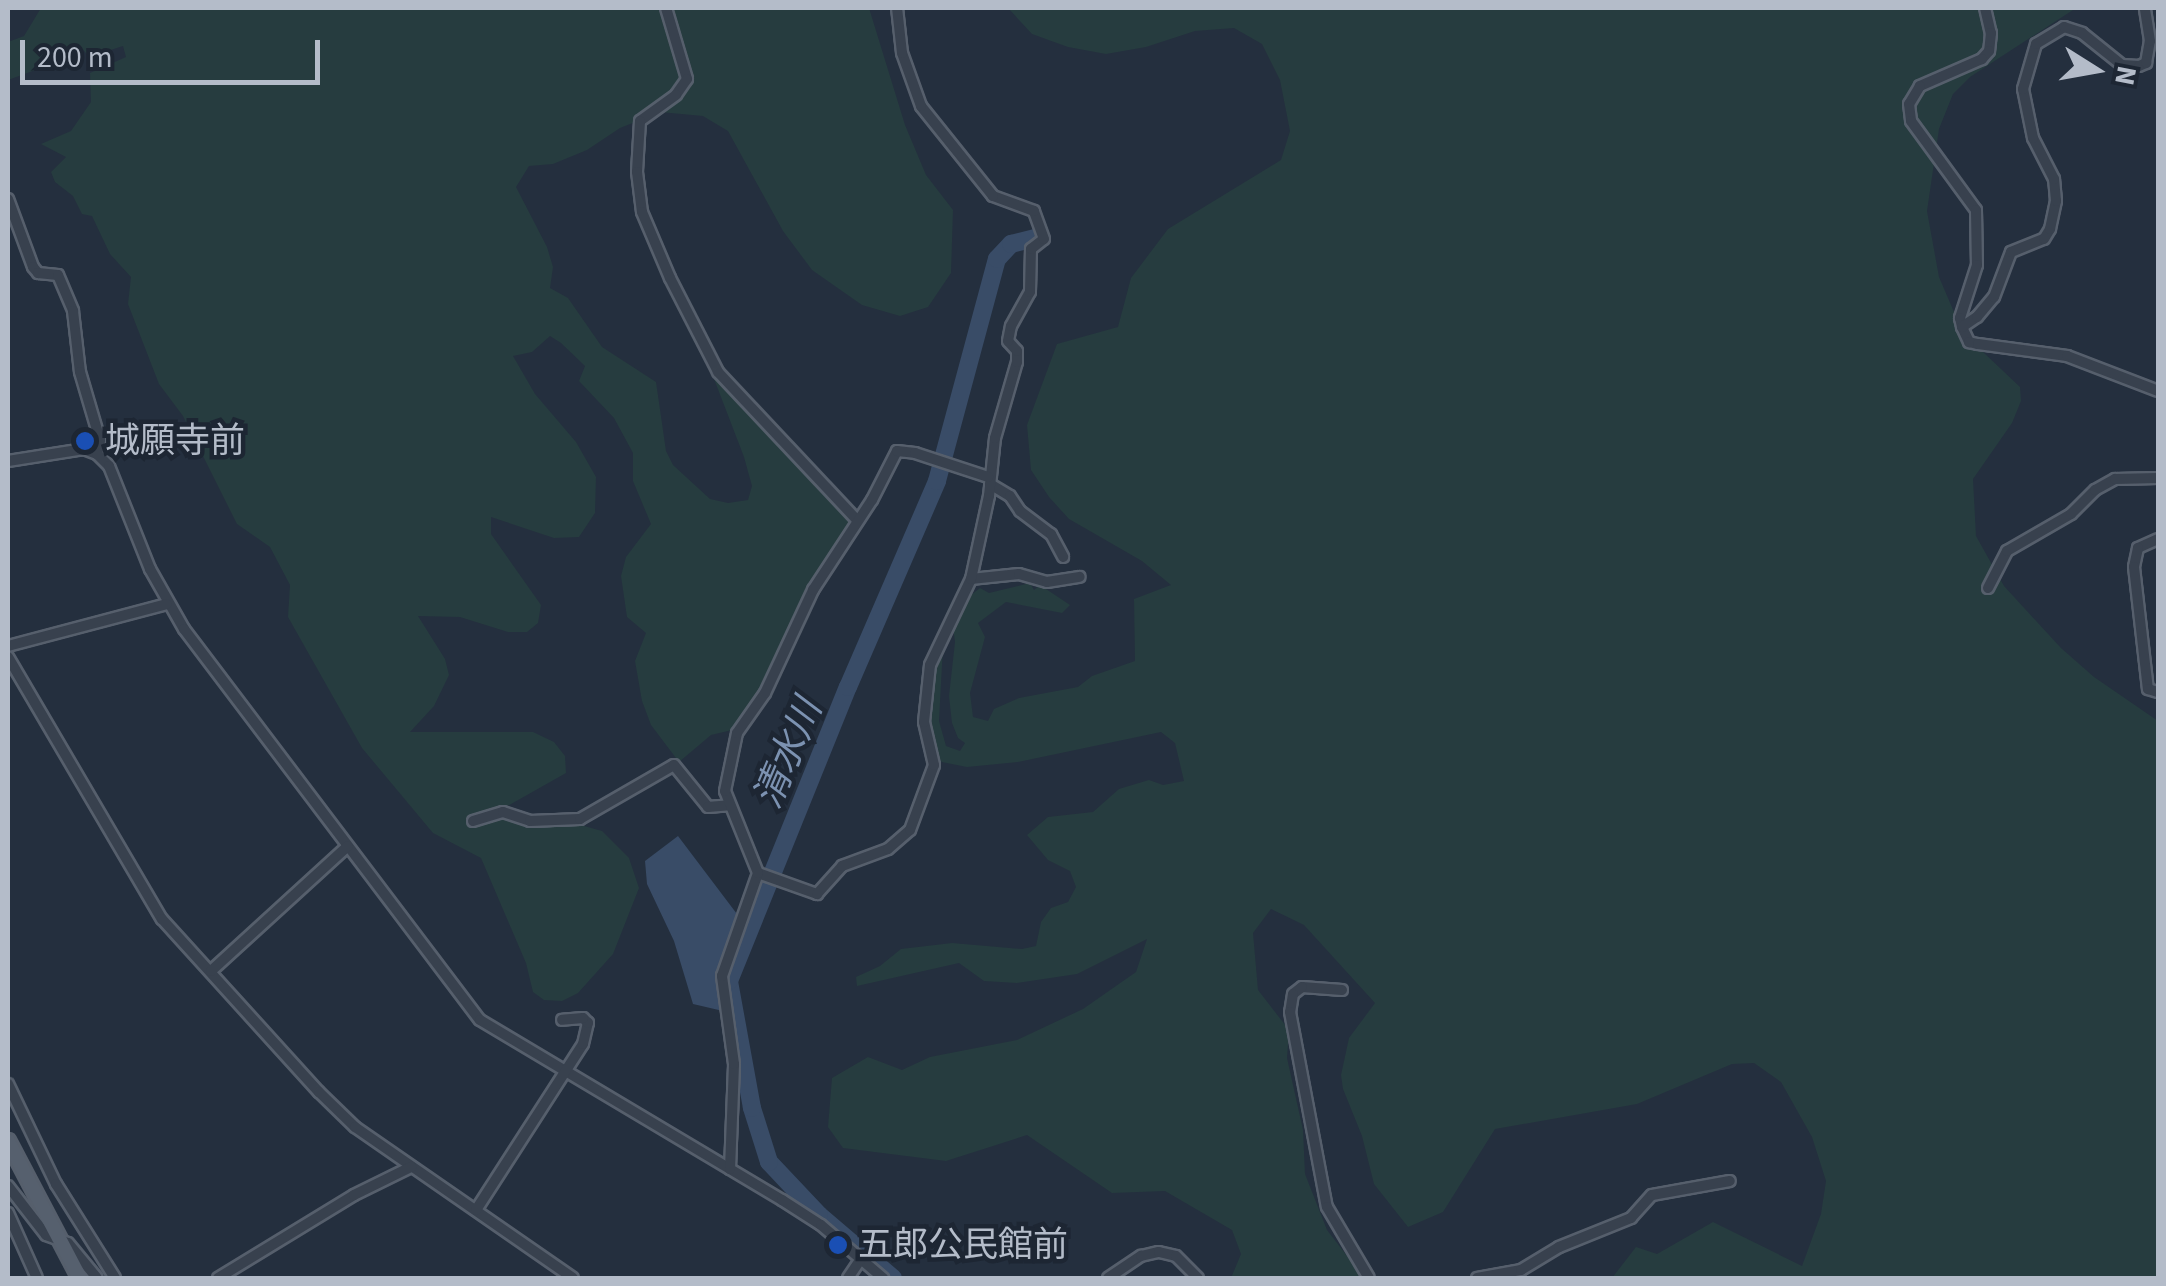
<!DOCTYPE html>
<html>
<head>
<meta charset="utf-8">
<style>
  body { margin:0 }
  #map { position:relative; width:2166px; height:1286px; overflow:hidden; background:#242f3e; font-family:"Source Sans 3","Noto Sans JP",sans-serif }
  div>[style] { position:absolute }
  .green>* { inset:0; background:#263c3f }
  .water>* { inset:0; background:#394c67 }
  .river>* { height:18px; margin:-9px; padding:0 9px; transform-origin:9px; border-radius:9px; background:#394c67 }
  .roads { filter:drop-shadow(2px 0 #565f6c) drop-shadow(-2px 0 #565f6c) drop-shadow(0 2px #565f6c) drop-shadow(0 -2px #565f6c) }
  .minor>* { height:10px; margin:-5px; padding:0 5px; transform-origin:5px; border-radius:5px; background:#38414e }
  .major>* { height:14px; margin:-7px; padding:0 7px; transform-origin:7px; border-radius:7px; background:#56606e }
  .dots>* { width:28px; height:28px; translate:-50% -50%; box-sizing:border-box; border:5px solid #1d2633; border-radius:50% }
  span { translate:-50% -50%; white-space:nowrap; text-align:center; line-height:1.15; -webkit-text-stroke:9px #1d2633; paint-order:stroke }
  .poi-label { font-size:35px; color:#b4bcc9 }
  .left { translate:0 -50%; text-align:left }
  .water-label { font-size:38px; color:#7c92b1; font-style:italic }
  .frame { position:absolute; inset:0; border:10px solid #b4bcc9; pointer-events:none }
  .north { position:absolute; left:2046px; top:20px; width:100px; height:100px; -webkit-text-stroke:8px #1d2633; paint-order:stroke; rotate:101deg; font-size:28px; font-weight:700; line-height:40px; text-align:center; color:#b4bcc9 }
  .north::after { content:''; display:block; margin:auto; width:35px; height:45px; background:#b4bcc9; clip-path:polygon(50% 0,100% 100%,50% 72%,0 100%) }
  .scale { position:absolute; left:20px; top:40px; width:300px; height:45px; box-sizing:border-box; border:5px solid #b4bcc9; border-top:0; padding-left:12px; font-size:30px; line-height:35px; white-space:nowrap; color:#b4bcc9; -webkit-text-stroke:8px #1d2633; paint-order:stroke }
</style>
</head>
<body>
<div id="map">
  <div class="green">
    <i style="clip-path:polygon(41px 8px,869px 8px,905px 125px,926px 175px,953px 210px,951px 273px,928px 307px,900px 316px,862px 305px,812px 270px,783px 231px,728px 131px,703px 116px,660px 112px,620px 128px,587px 150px,553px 164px,529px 166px,516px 187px,547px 247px,553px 267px,550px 288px,568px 298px,602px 347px,656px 382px,666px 451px,673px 465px,710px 499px,728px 503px,748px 500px,752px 486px,744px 457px,706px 358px,853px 522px,831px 551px,768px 680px,743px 716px,732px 730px,711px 735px,679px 762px,651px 725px,642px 701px,635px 661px,646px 633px,627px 617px,621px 576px,626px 557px,651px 524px,633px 481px,633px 453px,614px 418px,579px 381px,585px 366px,561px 343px,550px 336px,532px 352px,513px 356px,535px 394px,576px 442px,596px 477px,595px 513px,579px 537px,554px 538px,491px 517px,491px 534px,541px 605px,538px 623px,527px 632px,508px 632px,460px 617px,418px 616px,445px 659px,449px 675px,434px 706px,410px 732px,533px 732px,554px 742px,565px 756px,566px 773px,502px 809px,532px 824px,577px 824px,602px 831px,629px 858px,639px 888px,613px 954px,578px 993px,562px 1001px,544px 1000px,533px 992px,526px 963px,481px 858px,433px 833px,362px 748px,288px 617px,290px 585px,270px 547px,237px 524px,183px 416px,159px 384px,128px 304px,131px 277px,110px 254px,92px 216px,82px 214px,73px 196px,55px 182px,51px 172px,66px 157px,41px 144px,71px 131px,91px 102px,90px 73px,126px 57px,123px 46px,89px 57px,81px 47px,60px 61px,8px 80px,8px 42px,24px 36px)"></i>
    <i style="clip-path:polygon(1008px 8px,2076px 8px,1970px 77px,1953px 94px,1939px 129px,1927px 211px,1939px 277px,1963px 333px,2020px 387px,2021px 401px,2012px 423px,1973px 479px,1976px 536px,2004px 586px,2061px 648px,2094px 677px,2158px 721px,2158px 1278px,1612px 1278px,1636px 1247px,1657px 1254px,1713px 1222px,1802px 1266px,1821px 1214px,1826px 1181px,1812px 1137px,1781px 1082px,1754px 1063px,1732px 1064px,1637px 1104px,1495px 1129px,1443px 1212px,1408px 1227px,1374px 1184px,1362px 1136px,1343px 1089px,1341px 1075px,1349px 1038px,1375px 1003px,1304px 925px,1271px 909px,1253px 933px,1258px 990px,1289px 1030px,1287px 1058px,1303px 1130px,1305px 1174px,1327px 1230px,1364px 1278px,1231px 1278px,1241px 1254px,1232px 1230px,1165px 1191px,1112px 1193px,1027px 1135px,946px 1161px,843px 1148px,828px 1127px,832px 1078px,868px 1057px,902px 1070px,930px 1057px,1017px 1040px,1083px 1009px,1136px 972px,1147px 939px,1077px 974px,1017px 983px,984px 981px,959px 963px,857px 986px,856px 977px,880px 966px,901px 949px,952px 943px,1022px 949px,1036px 946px,1041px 922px,1051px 908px,1068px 902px,1076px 887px,1070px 871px,1048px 860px,1027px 835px,1048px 817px,1093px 812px,1119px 789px,1149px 780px,1163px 785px,1184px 781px,1175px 743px,1161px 732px,1018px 762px,967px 767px,942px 762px,934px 755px,927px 709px,931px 678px,943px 646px,939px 721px,946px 746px,960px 751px,965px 743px,958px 738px,952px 723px,949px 696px,955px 642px,953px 627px,966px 599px,980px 588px,989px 593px,1030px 583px,1034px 590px,1040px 585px,1070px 605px,1062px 613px,1006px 602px,978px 623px,985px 637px,970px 693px,973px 717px,988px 721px,994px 709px,1019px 698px,1078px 687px,1092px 676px,1135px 661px,1134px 599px,1171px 585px,1142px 561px,1069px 519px,1049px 497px,1031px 470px,1027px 425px,1057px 344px,1118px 327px,1131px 278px,1168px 229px,1281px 160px,1290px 131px,1280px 80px,1262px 44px,1234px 28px,1195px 31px,1146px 47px,1106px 54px,1068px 47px,1032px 34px)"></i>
  </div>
  <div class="water">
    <i style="clip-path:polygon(678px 836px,740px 918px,718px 975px,723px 1011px,693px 1004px,674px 941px,647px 884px,645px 861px)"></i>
  </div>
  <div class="river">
    <i style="left:893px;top:1278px;width:97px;rotate:-139.6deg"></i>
    <i style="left:819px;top:1215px;width:73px;rotate:-133.3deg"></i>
    <i style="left:769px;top:1162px;width:57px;rotate:-107.5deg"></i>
    <i style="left:752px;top:1108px;width:129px;rotate:-100.3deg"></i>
    <i style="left:729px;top:981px;width:317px;rotate:-68deg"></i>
    <i style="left:848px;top:687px;width:224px;rotate:-66.6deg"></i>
    <i style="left:937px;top:481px;width:230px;rotate:-74.9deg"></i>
    <i style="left:997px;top:259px;width:21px;rotate:-47deg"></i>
    <i style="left:1011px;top:244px;width:29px;rotate:-14deg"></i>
  </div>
  <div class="roads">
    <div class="minor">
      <i style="left:666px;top:8px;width:74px;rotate:73.5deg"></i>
      <i style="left:687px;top:79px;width:19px;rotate:125deg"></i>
      <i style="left:676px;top:95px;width:44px;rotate:144.2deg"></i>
      <i style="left:640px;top:121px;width:51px;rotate:93.4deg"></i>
      <i style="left:637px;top:172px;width:40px;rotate:82.9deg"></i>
      <i style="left:642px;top:212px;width:72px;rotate:67deg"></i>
      <i style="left:670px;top:278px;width:106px;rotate:62.9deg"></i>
      <i style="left:718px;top:372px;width:203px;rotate:46.8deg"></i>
      <i style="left:1985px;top:8px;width:26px;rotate:77deg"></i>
      <i style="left:1991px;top:33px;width:18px;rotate:96deg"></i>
      <i style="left:1989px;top:51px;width:11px;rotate:131deg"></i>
      <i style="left:1982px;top:59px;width:68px;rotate:156.5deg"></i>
      <i style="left:1920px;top:86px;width:21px;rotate:121deg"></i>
      <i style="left:1909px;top:104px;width:17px;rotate:83deg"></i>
      <i style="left:1911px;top:121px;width:110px;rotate:53.9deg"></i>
      <i style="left:1976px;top:210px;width:55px;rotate:89deg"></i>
      <i style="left:1977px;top:265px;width:56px;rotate:107.8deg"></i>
      <i style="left:1960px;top:318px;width:9px;rotate:77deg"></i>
      <i style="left:1962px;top:327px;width:17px;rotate:65deg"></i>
      <i style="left:1969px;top:342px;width:9px;rotate:13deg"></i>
      <i style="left:1978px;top:344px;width:90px;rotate:7.7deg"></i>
      <i style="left:2067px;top:356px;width:97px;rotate:21deg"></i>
      <i style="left:8px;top:199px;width:72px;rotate:69.8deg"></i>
      <i style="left:33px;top:267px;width:8px;rotate:50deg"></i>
      <i style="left:38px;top:273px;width:20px;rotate:6deg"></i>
      <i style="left:58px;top:275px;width:39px;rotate:67deg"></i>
      <i style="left:73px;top:311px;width:61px;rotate:83.5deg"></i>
      <i style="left:80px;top:372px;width:71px;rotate:73.6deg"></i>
      <i style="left:100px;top:440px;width:14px;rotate:102deg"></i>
      <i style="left:1962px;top:327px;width:18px;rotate:-34deg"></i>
      <i style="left:1977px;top:317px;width:26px;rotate:-50deg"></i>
      <i style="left:1994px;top:297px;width:48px;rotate:-69.3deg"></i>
      <i style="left:2011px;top:252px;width:35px;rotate:-22deg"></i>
      <i style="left:2044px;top:239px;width:12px;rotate:-59deg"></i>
      <i style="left:2050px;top:229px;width:29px;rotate:-78deg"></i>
      <i style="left:2056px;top:201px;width:22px;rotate:-95deg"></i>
      <i style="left:2054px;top:179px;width:46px;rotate:-117.1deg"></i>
      <i style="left:2033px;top:138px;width:50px;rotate:-101.5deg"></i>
      <i style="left:2023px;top:89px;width:47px;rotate:-73.9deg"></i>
      <i style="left:2036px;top:44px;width:33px;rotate:-31deg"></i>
      <i style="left:2064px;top:27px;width:19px;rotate:18deg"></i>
      <i style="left:2082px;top:33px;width:51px;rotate:38.7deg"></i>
      <i style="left:2122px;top:65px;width:17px;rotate:3deg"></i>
      <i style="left:2139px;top:66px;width:8px;rotate:-23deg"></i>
      <i style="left:2146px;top:63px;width:22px;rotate:-80deg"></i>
      <i style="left:2150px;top:41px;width:33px;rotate:-99deg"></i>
      <i style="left:8px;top:461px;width:77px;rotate:-9deg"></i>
      <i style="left:84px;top:449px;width:14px;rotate:21deg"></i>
      <i style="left:97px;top:454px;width:17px;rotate:45deg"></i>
      <i style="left:109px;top:466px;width:111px;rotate:68.3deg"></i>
      <i style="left:150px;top:569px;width:69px;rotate:60.5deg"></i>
      <i style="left:184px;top:629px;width:490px;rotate:52.9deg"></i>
      <i style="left:480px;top:1020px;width:352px;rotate:30.8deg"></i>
      <i style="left:782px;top:1200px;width:46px;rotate:32.7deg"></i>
      <i style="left:821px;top:1225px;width:82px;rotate:40.5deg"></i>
      <i style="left:990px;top:484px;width:23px;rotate:31deg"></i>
      <i style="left:1010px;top:496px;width:18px;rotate:56deg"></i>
      <i style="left:1020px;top:511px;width:39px;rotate:37deg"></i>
      <i style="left:1051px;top:534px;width:26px;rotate:62deg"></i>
      <i style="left:2158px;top:539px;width:22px;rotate:156deg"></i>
      <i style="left:2138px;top:548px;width:19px;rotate:102deg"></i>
      <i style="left:2134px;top:567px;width:123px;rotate:83.5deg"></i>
      <i style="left:2148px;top:689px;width:10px;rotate:17deg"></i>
      <i style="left:971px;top:579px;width:48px;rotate:-5.9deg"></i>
      <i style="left:1019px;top:574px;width:29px;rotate:16deg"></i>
      <i style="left:1047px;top:582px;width:33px;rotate:-9deg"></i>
      <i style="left:1988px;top:588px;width:42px;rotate:-62.8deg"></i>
      <i style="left:2007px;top:551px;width:74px;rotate:-30deg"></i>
      <i style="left:2071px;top:514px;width:34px;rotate:-45deg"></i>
      <i style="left:2095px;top:490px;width:23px;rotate:-29deg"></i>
      <i style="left:2115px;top:479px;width:43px;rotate:-1.3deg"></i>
      <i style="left:8px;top:646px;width:164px;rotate:-14.8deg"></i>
      <i style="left:8px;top:657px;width:304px;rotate:59.6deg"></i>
      <i style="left:162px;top:919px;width:234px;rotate:47.8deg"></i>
      <i style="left:319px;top:1092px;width:50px;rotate:44.2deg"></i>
      <i style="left:355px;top:1127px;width:265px;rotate:34.7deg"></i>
      <i style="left:473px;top:821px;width:31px;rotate:-17deg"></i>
      <i style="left:503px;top:812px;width:28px;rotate:18deg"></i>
      <i style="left:530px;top:821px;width:50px;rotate:-2.3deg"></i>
      <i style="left:580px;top:819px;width:108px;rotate:-29.9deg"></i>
      <i style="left:674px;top:765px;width:54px;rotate:51deg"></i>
      <i style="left:708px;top:807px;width:21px;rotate:-5deg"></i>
      <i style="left:758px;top:873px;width:63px;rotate:19.6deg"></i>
      <i style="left:817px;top:894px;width:38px;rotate:-48deg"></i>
      <i style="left:842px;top:866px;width:49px;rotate:-20.3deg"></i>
      <i style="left:888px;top:849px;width:29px;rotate:-41deg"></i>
      <i style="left:910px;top:830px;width:69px;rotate:-69.7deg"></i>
      <i style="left:934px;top:765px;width:44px;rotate:-103.1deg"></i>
      <i style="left:924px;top:722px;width:57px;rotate:-84deg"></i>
      <i style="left:930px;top:665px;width:95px;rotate:-64.5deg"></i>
      <i style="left:971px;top:579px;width:85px;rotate:-77.8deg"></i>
      <i style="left:989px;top:496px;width:58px;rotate:-84.1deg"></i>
      <i style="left:995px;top:438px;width:79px;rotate:-73.9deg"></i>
      <i style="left:1017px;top:362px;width:11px;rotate:-90deg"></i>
      <i style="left:1017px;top:351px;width:13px;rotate:-132deg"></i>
      <i style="left:1008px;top:341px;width:15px;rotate:-79deg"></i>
      <i style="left:1011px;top:326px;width:39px;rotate:-61deg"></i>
      <i style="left:1030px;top:292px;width:43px;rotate:-88.7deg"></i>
      <i style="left:1031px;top:249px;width:16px;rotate:-38deg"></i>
      <i style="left:1044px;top:239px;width:30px;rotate:-110deg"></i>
      <i style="left:1034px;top:211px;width:44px;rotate:-159.9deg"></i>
      <i style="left:993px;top:196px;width:115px;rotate:-128.7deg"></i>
      <i style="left:921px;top:106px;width:56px;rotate:-109.7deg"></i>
      <i style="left:902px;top:53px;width:45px;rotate:-96.3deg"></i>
      <i style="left:211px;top:971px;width:185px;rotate:-42.4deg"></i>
      <i style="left:1342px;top:990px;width:40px;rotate:-175.7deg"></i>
      <i style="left:1302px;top:987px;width:11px;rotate:142deg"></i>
      <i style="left:1293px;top:994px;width:18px;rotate:99deg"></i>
      <i style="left:1290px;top:1012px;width:198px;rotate:79.3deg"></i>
      <i style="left:1327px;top:1207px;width:82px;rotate:59.4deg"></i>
      <i style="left:8px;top:1084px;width:111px;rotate:64.4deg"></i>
      <i style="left:56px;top:1184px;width:111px;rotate:57.9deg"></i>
      <i style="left:730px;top:1169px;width:105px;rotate:-87.8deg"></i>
      <i style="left:734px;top:1064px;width:89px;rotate:-97.8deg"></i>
      <i style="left:722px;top:976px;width:109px;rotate:-70.7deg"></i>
      <i style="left:758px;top:873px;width:88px;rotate:-111.9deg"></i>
      <i style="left:725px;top:791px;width:59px;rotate:-78.3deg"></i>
      <i style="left:737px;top:733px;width:49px;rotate:-55deg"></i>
      <i style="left:765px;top:693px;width:114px;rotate:-65deg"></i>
      <i style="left:813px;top:590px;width:108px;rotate:-56.8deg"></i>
      <i style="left:872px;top:500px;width:55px;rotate:-63deg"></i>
      <i style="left:897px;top:451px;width:18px;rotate:6deg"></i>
      <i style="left:915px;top:453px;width:77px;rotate:18.2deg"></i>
      <i style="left:8px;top:1186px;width:62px;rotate:52.2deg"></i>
      <i style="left:46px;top:1235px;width:23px;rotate:20deg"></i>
      <i style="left:68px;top:1243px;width:45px;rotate:50.4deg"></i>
      <i style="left:476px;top:1210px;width:197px;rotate:-57.2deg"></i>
      <i style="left:583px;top:1044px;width:22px;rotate:-77deg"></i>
      <i style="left:588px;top:1023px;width:7px;rotate:-135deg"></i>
      <i style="left:583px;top:1018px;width:21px;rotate:175deg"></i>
      <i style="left:8px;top:1213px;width:71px;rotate:66deg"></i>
      <i style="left:218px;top:1278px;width:159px;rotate:-31.4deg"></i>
      <i style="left:354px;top:1195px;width:64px;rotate:-26.2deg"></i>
      <i style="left:848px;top:1278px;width:22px;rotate:-56deg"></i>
      <i style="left:1108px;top:1278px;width:40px;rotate:-34deg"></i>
      <i style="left:1141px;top:1256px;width:18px;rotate:-13deg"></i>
      <i style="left:1159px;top:1252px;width:17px;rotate:13deg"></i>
      <i style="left:1176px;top:1256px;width:31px;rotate:45deg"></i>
      <i style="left:1477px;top:1278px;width:45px;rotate:-10.3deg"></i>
      <i style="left:1521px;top:1270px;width:44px;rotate:-31.2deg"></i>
      <i style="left:1559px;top:1247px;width:78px;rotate:-21.9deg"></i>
      <i style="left:1631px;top:1218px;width:31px;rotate:-48deg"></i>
      <i style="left:1652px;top:1195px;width:79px;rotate:-10.2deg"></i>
    </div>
    <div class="major">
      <i style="left:8px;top:1141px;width:155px;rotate:62.3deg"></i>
    </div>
  </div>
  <div class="dots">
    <i style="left:85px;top:441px;background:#1a4fb4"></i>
    <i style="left:838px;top:1245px;background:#1a4fb4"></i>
  </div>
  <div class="poi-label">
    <span class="left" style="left:105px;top:441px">城願寺前</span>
    <span class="left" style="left:858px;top:1245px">五郎公民館前</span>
  </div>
  <div class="water-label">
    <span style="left:789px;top:754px;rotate:-67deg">清水川</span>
  </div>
  <div class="frame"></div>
  <div class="north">N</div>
  <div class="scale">200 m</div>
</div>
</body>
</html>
